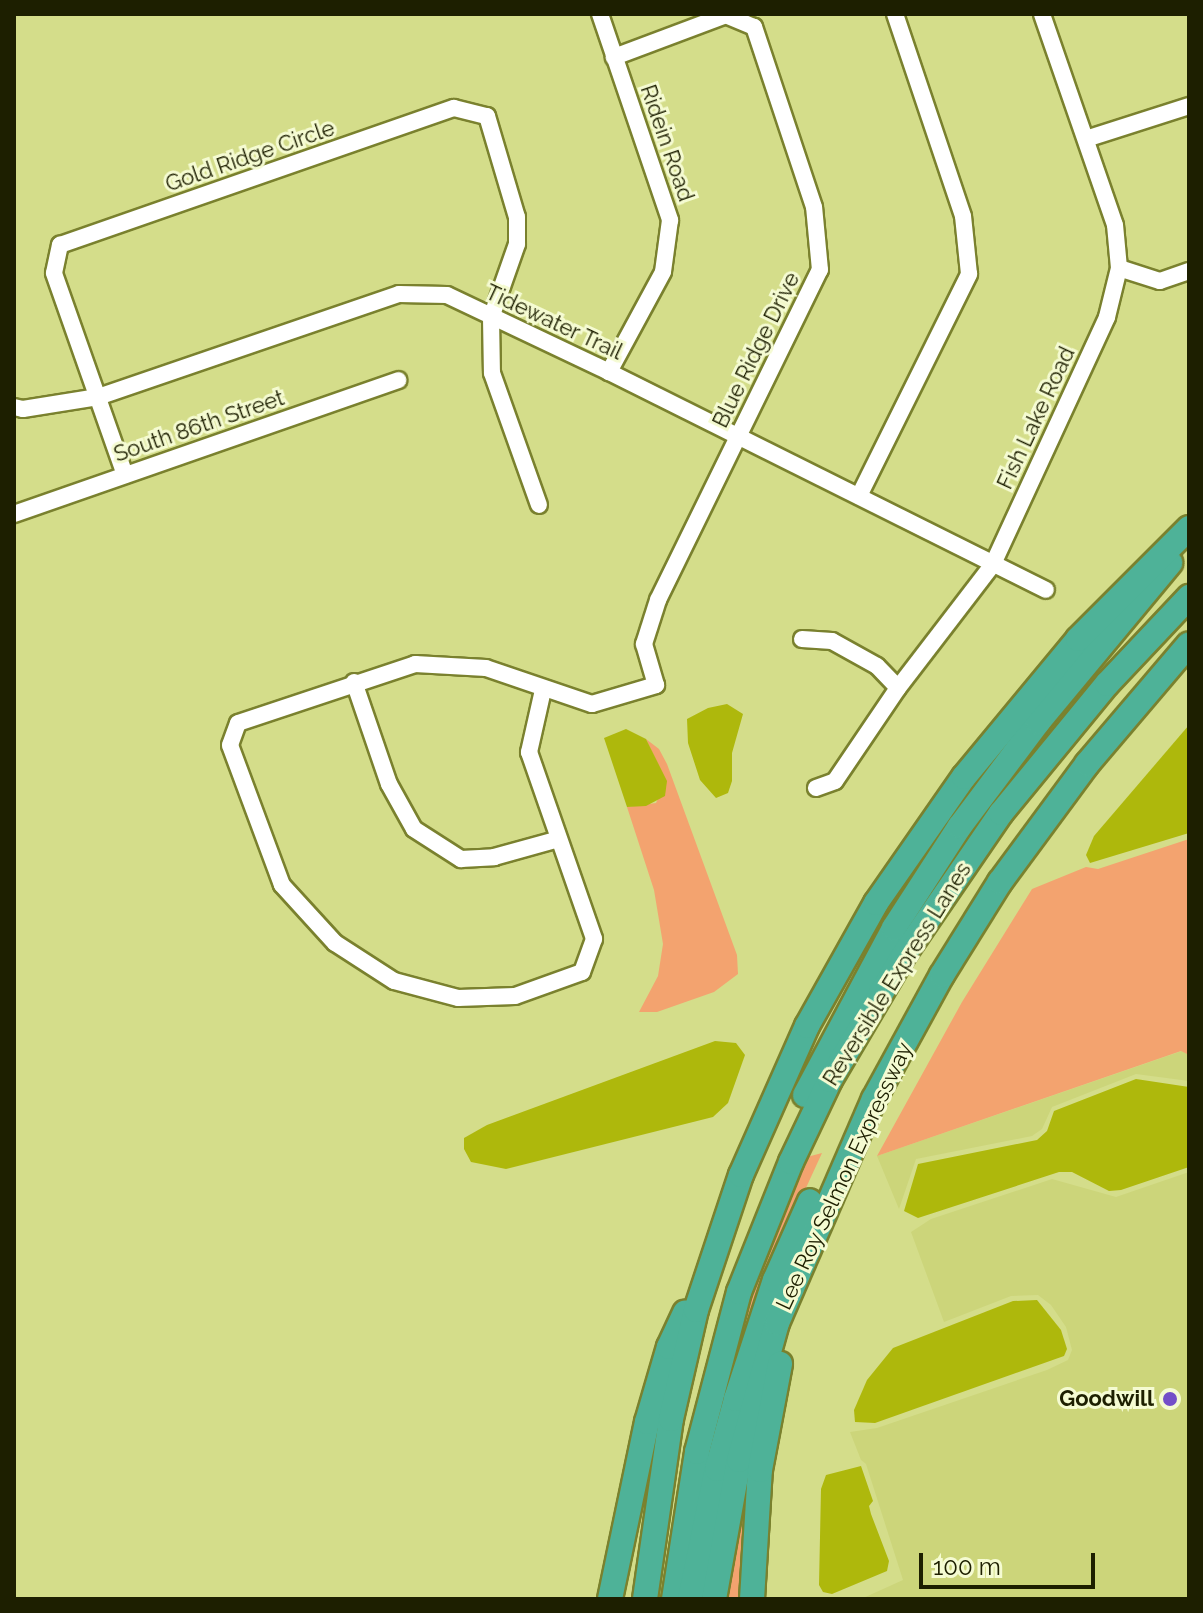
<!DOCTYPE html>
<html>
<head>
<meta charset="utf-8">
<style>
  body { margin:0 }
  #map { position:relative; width:1203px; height:1613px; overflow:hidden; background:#d4dd8a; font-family:Raleway,sans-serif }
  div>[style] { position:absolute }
  .built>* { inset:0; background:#ccd57a }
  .green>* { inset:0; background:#f3a36f }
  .water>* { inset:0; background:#aeb80c }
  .roads { filter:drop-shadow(2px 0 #7a812e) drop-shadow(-2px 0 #7a812e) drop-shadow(0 2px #7a812e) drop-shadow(0 -2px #7a812e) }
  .minor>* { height:16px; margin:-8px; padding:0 8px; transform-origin:8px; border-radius:8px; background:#fff }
  .highway>* { height:24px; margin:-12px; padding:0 12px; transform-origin:12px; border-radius:12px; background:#4eb298 }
  .dots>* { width:22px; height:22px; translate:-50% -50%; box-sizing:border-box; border:4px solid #f5fbd2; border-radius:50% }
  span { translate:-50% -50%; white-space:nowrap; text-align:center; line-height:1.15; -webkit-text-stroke:6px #f5fbd2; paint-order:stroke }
  .street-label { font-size:22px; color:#1d1f00 }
  .poi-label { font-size:22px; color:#1d1f00; font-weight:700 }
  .right { translate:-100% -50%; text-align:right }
  .frame { position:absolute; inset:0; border:16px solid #1d1f00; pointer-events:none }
  .scale { position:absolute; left:919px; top:1553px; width:176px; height:36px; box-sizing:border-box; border:4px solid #1d1f00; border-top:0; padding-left:10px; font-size:24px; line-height:28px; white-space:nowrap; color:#1d1f00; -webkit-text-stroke:6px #f5fbd2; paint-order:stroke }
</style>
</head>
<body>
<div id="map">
  <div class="built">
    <i style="clip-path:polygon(1182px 1051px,1189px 1055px,1189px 1081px,1136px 1074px,1052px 1107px,1042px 1129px,1032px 1136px,916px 1159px,899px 1209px,877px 1156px)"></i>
    <i style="clip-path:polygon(1189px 1172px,1189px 1599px,861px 1599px,903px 1580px,866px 1464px,861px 1460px,850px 1432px,877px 1428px,1047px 1370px,1068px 1360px,1072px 1350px,1066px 1327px,1051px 1305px,1038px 1295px,1011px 1296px,944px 1322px,911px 1232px,931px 1219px,1052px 1179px,1116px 1197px)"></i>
  </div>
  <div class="green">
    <i style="clip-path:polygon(646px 739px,659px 749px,667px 764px,737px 955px,738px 974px,714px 992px,657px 1012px,639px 1012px,658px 976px,663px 944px,654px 890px,627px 807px,656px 803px,666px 781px)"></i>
    <i style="clip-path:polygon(1189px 839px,1189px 1055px,1181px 1051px,877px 1156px,962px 1002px,1032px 889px,1086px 867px,1098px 869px)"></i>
    <i style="clip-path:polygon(822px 1153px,783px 1238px,717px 1426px,737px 1344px,765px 1258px,807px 1157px)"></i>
    <i style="clip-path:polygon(745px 1496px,752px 1496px,746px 1599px,728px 1599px)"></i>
  </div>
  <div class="water">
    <i style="clip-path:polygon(727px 704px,743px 714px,732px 753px,732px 781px,728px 793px,716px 798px,700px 780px,688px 743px,687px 719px,708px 708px)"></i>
    <i style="clip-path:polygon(1189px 725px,1189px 833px,1090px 863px,1086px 855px,1094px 836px)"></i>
    <i style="clip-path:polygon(626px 729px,646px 739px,667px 781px,665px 796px,646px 806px,627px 807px,604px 738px)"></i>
    <i style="clip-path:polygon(715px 1041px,736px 1043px,745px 1055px,728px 1103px,713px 1117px,506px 1169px,471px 1162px,464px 1149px,464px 1138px,487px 1125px)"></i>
    <i style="clip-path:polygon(1136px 1079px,1189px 1087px,1189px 1167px,1121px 1190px,1109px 1191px,1072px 1172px,1059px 1172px,918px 1218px,904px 1211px,918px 1164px,1037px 1140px,1047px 1131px,1054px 1111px)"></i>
    <i style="clip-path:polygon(1037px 1300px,1061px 1330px,1067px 1349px,1064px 1356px,875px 1423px,855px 1422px,854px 1410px,867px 1380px,893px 1348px,1013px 1301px)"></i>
    <i style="clip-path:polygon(861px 1466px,873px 1501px,869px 1506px,871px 1514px,889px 1561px,887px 1571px,832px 1594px,823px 1592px,819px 1585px,821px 1489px,826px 1475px)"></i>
  </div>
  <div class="roads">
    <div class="minor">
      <i style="left:600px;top:14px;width:218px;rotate:71.2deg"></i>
      <i style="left:670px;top:220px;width:52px;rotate:97.7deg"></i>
      <i style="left:663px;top:272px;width:114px;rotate:118.4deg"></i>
      <i style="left:1086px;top:139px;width:108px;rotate:-17.8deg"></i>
      <i style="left:1119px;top:268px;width:43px;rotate:17.6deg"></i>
      <i style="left:1160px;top:281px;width:31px;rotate:-19deg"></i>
      <i style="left:14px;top:407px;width:9px;rotate:13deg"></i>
      <i style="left:23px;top:409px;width:76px;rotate:-9.1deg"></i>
      <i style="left:98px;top:397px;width:318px;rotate:-18.9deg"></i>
      <i style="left:399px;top:294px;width:48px;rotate:1.2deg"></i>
      <i style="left:447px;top:295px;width:179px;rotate:25.4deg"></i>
      <i style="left:609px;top:372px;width:488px;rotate:26.5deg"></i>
      <i style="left:125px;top:475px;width:214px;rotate:-109.4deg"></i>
      <i style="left:54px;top:273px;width:29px;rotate:-78deg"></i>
      <i style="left:60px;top:245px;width:417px;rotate:-19.2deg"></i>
      <i style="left:454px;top:108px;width:34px;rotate:14deg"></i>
      <i style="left:487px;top:116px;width:105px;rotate:73.5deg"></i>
      <i style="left:517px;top:217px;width:27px;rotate:90deg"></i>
      <i style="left:517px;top:244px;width:78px;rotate:109.4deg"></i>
      <i style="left:491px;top:318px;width:55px;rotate:89deg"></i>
      <i style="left:492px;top:373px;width:140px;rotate:70.4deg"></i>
      <i style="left:859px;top:496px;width:248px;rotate:-63.6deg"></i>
      <i style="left:969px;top:274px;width:58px;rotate:-95.9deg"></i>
      <i style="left:963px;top:216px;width:213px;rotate:-108.6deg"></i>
      <i style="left:14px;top:514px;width:407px;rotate:-19.2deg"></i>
      <i style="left:802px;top:639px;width:30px;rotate:4deg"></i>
      <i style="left:832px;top:641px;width:51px;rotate:29.1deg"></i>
      <i style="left:877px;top:666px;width:30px;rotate:46deg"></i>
      <i style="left:354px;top:682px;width:108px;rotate:71.1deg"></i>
      <i style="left:389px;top:784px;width:51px;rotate:60.9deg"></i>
      <i style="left:414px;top:829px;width:56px;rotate:32.6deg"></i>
      <i style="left:461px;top:859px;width:33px;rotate:-3deg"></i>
      <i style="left:494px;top:857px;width:67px;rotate:-15.5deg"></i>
      <i style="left:543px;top:690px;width:64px;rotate:102.7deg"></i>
      <i style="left:529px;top:752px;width:198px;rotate:70.8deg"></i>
      <i style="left:594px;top:939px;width:35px;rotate:110deg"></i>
      <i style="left:582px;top:972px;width:71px;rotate:160.3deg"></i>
      <i style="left:515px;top:996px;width:57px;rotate:178deg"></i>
      <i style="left:458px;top:998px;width:66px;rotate:-165.1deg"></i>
      <i style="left:394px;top:981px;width:70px;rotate:-147.2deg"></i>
      <i style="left:335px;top:943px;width:79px;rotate:-132.4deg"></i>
      <i style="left:282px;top:885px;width:149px;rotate:-110.4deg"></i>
      <i style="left:230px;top:745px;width:23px;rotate:-70deg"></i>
      <i style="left:238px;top:723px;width:187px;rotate:-18.4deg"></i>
      <i style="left:415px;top:664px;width:71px;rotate:3.2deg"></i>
      <i style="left:486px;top:668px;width:112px;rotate:18.8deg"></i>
      <i style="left:592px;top:704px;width:67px;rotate:-16.5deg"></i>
      <i style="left:656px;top:685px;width:43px;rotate:-106.3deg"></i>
      <i style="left:644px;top:644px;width:46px;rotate:-72.3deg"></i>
      <i style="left:658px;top:600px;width:368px;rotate:-63.9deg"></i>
      <i style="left:820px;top:270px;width:63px;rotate:-95.4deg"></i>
      <i style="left:814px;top:207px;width:190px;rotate:-108.4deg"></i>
      <i style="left:754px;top:27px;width:30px;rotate:-157deg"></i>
      <i style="left:726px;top:15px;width:120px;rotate:159.4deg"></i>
      <i style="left:816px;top:788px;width:20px;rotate:-20deg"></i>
      <i style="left:835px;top:781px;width:112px;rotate:-55.9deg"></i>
      <i style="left:898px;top:688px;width:156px;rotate:-52.5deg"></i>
      <i style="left:993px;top:564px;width:272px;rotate:-65.2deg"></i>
      <i style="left:1107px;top:317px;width:50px;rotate:-76.2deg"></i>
      <i style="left:1119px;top:268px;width:43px;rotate:-95.3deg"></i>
      <i style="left:1115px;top:225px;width:223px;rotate:-109.1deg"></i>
    </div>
    <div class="highway">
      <i style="left:805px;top:1095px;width:189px;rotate:-61.9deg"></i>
      <i style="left:894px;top:928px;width:121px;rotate:-57.1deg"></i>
      <i style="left:960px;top:826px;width:130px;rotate:-53.1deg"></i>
      <i style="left:1038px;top:722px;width:207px;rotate:-50.3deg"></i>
      <i style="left:610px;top:1599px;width:181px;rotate:-78.2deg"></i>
      <i style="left:647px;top:1422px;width:78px;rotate:-73.7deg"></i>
      <i style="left:669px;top:1347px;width:38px;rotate:-65deg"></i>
      <i style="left:645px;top:1599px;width:182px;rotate:-81.8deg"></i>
      <i style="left:671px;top:1419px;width:112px;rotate:-77.1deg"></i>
      <i style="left:696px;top:1310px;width:142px;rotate:-71.6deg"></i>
      <i style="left:741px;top:1175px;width:163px;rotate:-66.1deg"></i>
      <i style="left:807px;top:1026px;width:141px;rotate:-60.7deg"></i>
      <i style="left:876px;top:903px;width:154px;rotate:-55.1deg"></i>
      <i style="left:964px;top:777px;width:179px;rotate:-50.4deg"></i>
      <i style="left:1078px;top:639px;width:157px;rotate:-45deg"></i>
      <i style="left:674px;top:1599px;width:149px;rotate:-81.1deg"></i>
      <i style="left:697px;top:1452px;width:165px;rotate:-75.3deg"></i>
      <i style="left:739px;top:1292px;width:140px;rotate:-68.2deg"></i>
      <i style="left:791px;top:1162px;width:91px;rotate:-64.6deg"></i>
      <i style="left:830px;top:1080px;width:144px;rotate:-59.5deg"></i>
      <i style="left:903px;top:956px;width:173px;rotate:-55.6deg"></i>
      <i style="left:1001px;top:813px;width:167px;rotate:-50.6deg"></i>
      <i style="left:1107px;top:684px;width:120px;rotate:-46.7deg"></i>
      <i style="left:690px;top:1599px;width:133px;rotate:-78.3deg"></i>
      <i style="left:717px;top:1469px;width:73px;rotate:-74.8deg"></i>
      <i style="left:736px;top:1399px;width:125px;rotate:-71.9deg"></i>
      <i style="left:775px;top:1280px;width:86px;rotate:-66.1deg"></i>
      <i style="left:714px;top:1599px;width:141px;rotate:-79.8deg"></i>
      <i style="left:739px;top:1460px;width:142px;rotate:-74.5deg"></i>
      <i style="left:777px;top:1323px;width:244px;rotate:-66.6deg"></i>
      <i style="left:874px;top:1099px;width:141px;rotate:-61.3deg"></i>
      <i style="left:942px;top:975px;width:110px;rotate:-58.1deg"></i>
      <i style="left:1000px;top:882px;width:147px;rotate:-53.6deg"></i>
      <i style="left:1087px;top:764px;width:157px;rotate:-49.6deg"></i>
      <i style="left:752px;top:1599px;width:129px;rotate:-86.5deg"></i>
      <i style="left:760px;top:1470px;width:108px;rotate:-79.3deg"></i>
    </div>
  </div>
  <div class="dots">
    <i style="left:1170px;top:1399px;background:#744fc8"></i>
  </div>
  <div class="street-label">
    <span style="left:667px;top:143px;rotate:71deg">Ridein Road</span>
    <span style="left:250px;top:156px;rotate:-19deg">Gold Ridge Circle</span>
    <span style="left:554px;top:322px;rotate:25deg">Tidewater Trail</span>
    <span style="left:756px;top:350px;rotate:-64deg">Blue Ridge Drive</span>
    <span style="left:1036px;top:418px;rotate:-65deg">Fish Lake Road</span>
    <span style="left:199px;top:426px;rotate:-19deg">South 86th Street</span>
    <span style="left:897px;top:974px;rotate:-58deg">Reversible Express Lanes</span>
    <span style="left:844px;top:1176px;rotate:-65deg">Lee Roy Selmon Expressway</span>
  </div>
  <div class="poi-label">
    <span class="right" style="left:1154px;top:1399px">Goodwill</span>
  </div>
  <div class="frame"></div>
  <div class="scale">100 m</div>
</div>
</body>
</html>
